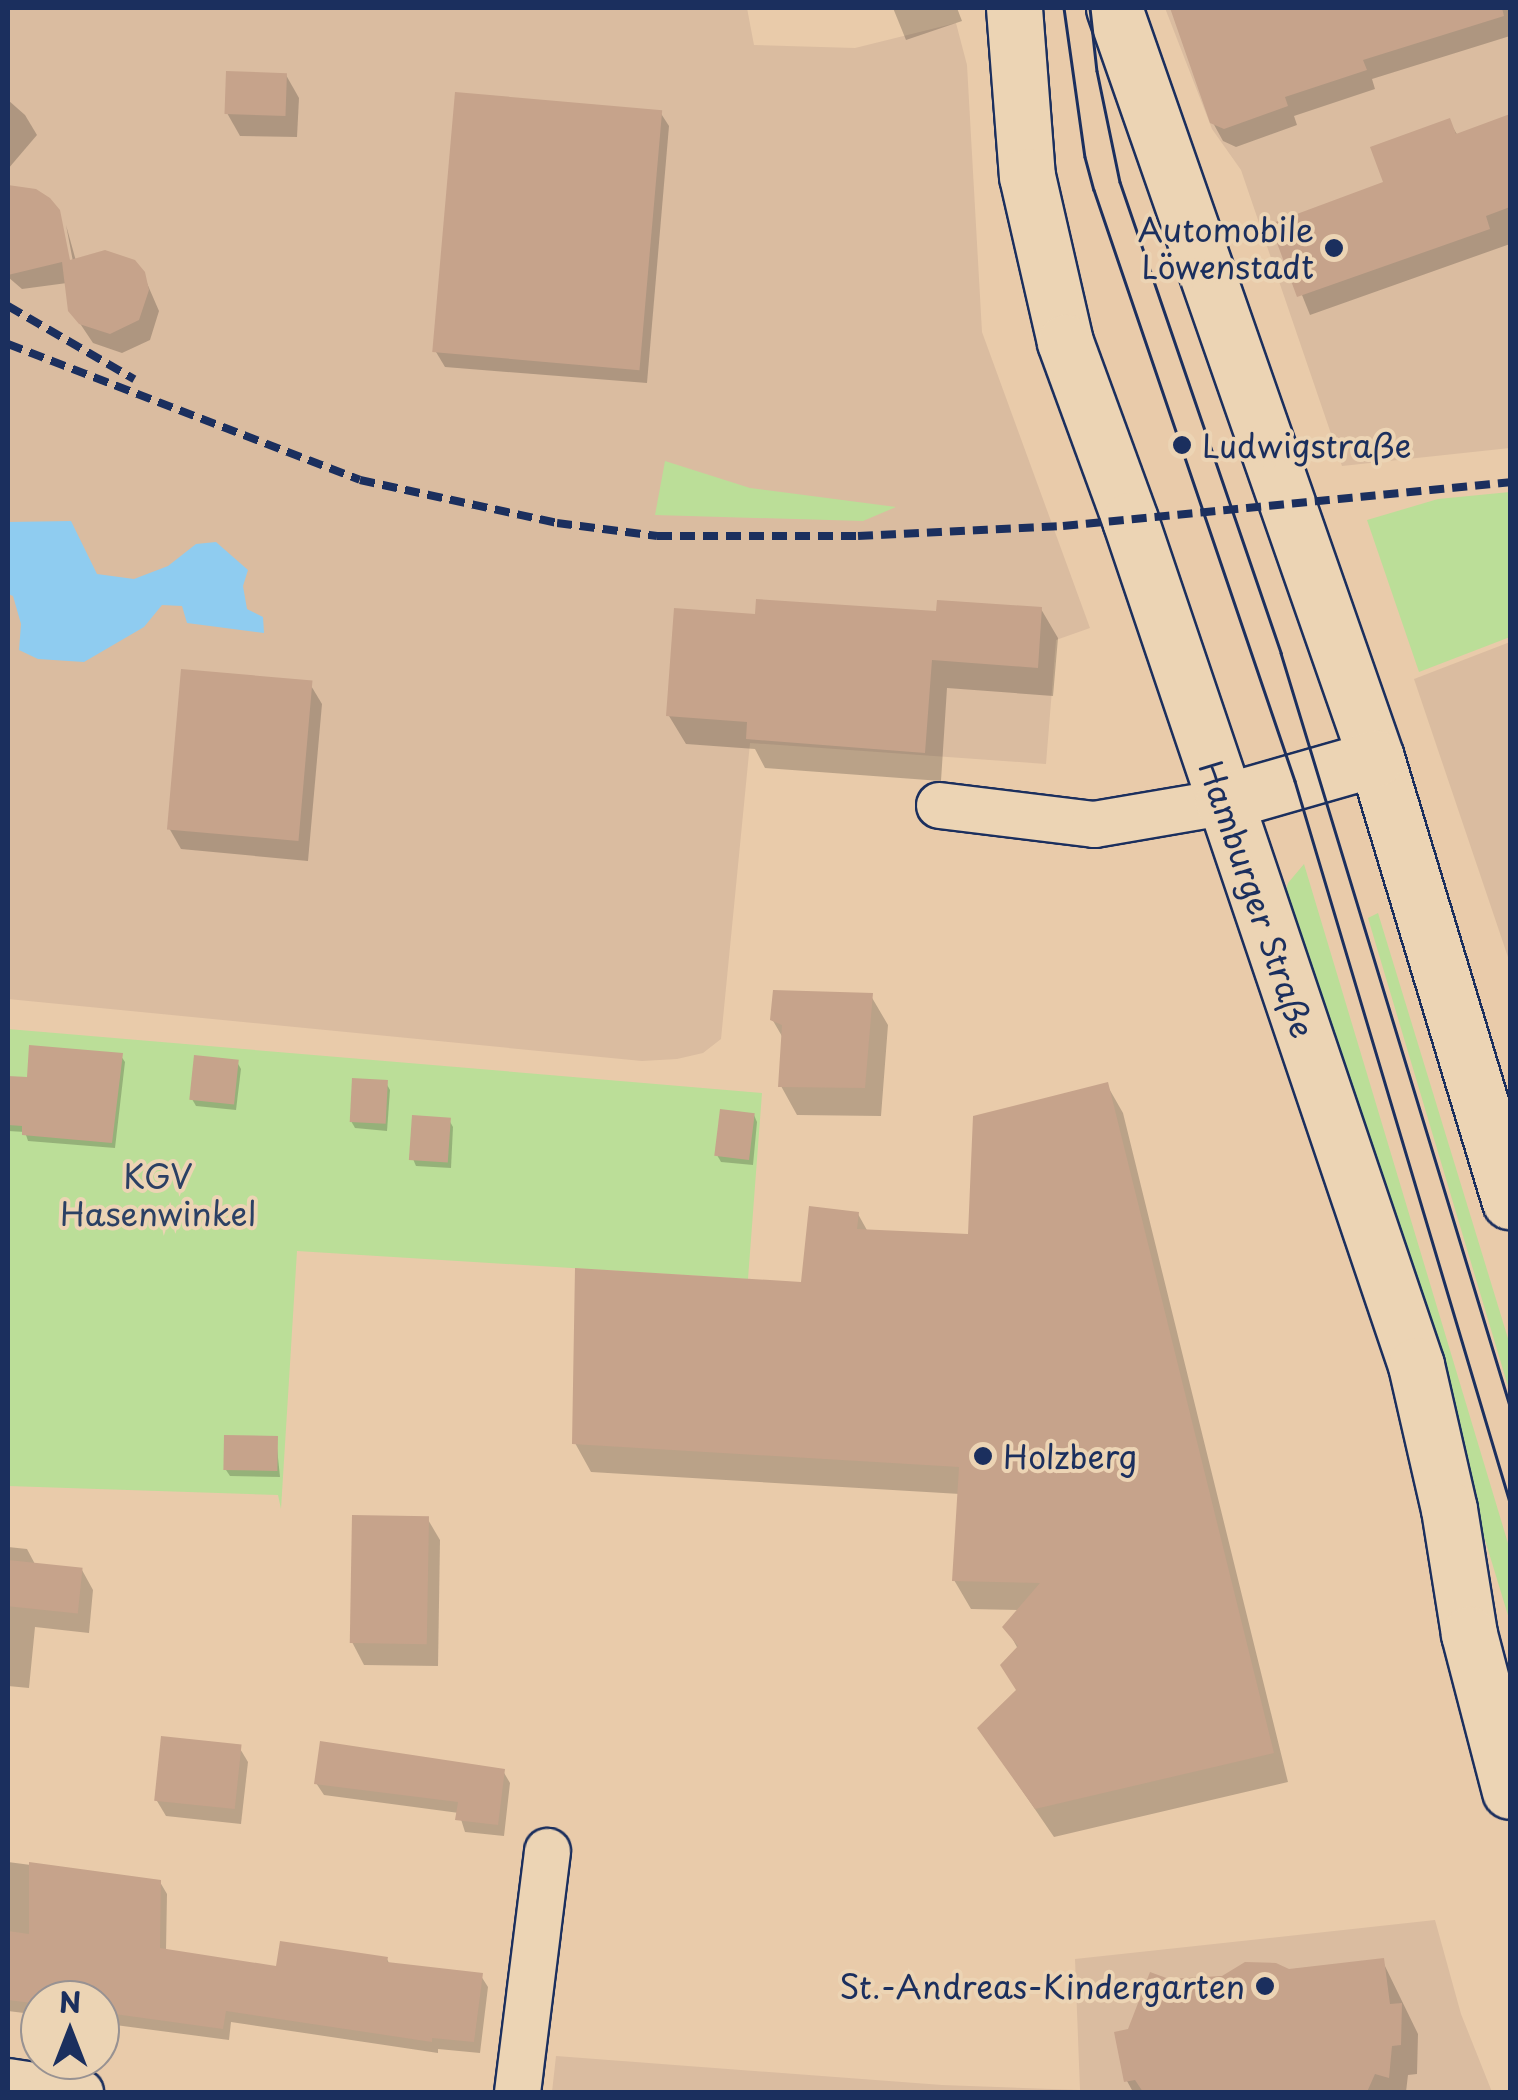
<!DOCTYPE html>
<html>
<head>
<meta charset="utf-8">
<style>
  body { margin:0 }
  #map { position:relative; width:1518px; height:2100px; overflow:hidden; background:#e9cbaa; font-family:"Playpen Sans",sans-serif }
  div>[style] { position:absolute }
  .built>* { inset:0; background:#dabca0 }
  .green>* { inset:0; background:#bbde98 }
  .water>* { inset:0; background:#8fccf0 }
  .shadow>* { inset:0; background:#0003 }
  .building>* { inset:0; background:#c6a38b; transform-origin:0 0 }
  .roads { filter:drop-shadow(2px 0 #1b2f5e) drop-shadow(-2px 0 #1b2f5e) drop-shadow(0 2px #1b2f5e) drop-shadow(0 -2px #1b2f5e) }
  .minor>* { height:45px; margin:-22.5px; padding:0 22.5px; transform-origin:22.5px; border-radius:22.5px; background:#ecd4b4 }
  .major>* { height:55px; margin:-27.5px; padding:0 27.5px; transform-origin:27.5px; border-radius:27.5px; background:#ecd4b4 }
  .tram>* { height:2.5px; margin:-1.25px; padding:0 1.25px; transform-origin:1.25px; border-radius:1.25px; background:#1b2f5e }
  .rail>* { height:8px; margin-top:-4px; transform-origin:0; background:repeating-linear-gradient(90deg,#1b2f5e 0 15px,transparent 0 23px) }
  .dots>* { width:28px; height:28px; translate:-50% -50%; box-sizing:border-box; border:5px solid #ecd4b4; border-radius:50% }
  span { translate:-50% -50%; white-space:nowrap; text-align:center; line-height:1.15; -webkit-text-stroke:8px #ecd4b4; paint-order:stroke }
  .poi-label { font-size:32px; color:#1b2f5e }
  .right { translate:-100% -50%; text-align:right }
  .left { translate:0 -50%; text-align:left }
  .street-label { font-size:32px; color:#1b2f5e }
  .park-label { font-size:32px; color:#2b4064 }
  .frame { position:absolute; inset:0; border:10px solid #1b2f5e; pointer-events:none }
  .north { position:absolute; left:20px; top:1980px; width:100px; height:100px; box-sizing:border-box; background:#ecd4b4; border:2px solid #989292; border-radius:50%; rotate:0deg; font-size:28px; font-weight:700; line-height:40px; text-align:center; color:#1b2f5e }
  .north::after { content:''; display:block; margin:auto; width:35px; height:45px; background:#1b2f5e; clip-path:polygon(50% 0,100% 100%,50% 72%,0 100%) }
</style>
</head>
<body>
<div id="map">
  <div class="built">
    <i style="clip-path:polygon(8px 8px,747px 8px,754px 45px,855px 48px,956px 23px,967px 65px,982px 332px,1090px 628px,1056px 640px,1046px 764px,750px 743px,721px 1039px,703px 1053px,677px 1059px,642px 1061px,8px 999px)"></i>
    <i style="clip-path:polygon(1165px 8px,1510px 8px,1510px 448px,1342px 466px,1241px 170px,1212px 129px)"></i>
    <i style="clip-path:polygon(1510px 642px,1510px 963px,1414px 679px)"></i>
    <i style="clip-path:polygon(1435px 1920px,1461px 2014px,1492px 2092px,552px 2092px,556px 2056px,942px 2085px,1080px 2090px,1075px 1959px)"></i>
  </div>
  <div class="green">
    <i style="clip-path:polygon(665px 461px,750px 488px,896px 507px,863px 521px,655px 515px)"></i>
    <i style="clip-path:polygon(1510px 492px,1510px 637px,1419px 672px,1367px 520px,1438px 499px)"></i>
    <i style="clip-path:polygon(1304px 864px,1510px 1550px,1510px 1622px,1426px 1346px,1280px 913px,1288px 883px)"></i>
    <i style="clip-path:polygon(1378px 913px,1510px 1345px,1510px 1393px,1368px 918px)"></i>
    <i style="clip-path:polygon(8px 1029px,762px 1093px,748px 1279px,297px 1251px,281px 1509px,278px 1495px,8px 1486px)"></i>
  </div>
  <div class="water">
    <i style="clip-path:polygon(71px 521px,97px 574px,134px 579px,168px 566px,196px 544px,216px 542px,248px 570px,243px 586px,247px 609px,263px 617px,264px 633px,187px 623px,182px 606px,162px 605px,144px 627px,84px 662px,38px 659px,19px 650px,21px 624px,13px 596px,8px 594px,8px 522px)"></i>
  </div>
  <div class="shadow">
    <i style="clip-path:polygon(893px 8px,957px 8px,962px 21px,906px 40px)"></i>
    <i style="clip-path:polygon(1184px 8px,1510px 8px,1510px 36px,1372px 79px,1375px 89px,1294px 116px,1297px 125px,1236px 147px,1223px 141px,1212px 121px,1178px 22px)"></i>
    <i style="clip-path:polygon(286px 75px,299px 98px,297px 137px,240px 136px,227px 113px)"></i>
    <i style="clip-path:polygon(8px 100px,25px 115px,37px 135px,8px 169px)"></i>
    <i style="clip-path:polygon(660px 112px,669px 126px,647px 383px,445px 367px,436px 352px)"></i>
    <i style="clip-path:polygon(1510px 117px,1510px 244px,1310px 315px,1274px 225px,1386px 184px,1449px 121px,1458px 136px)"></i>
    <i style="clip-path:polygon(8px 188px,35px 192px,70px 273px,75px 272px,66px 225px,76px 261px,143px 274px,159px 311px,150px 340px,122px 353px,93px 343px,71px 310px,67px 283px,22px 289px,8px 277px)"></i>
    <i style="clip-path:polygon(1041px 609px,1058px 638px,1053px 696px,947px 688px,941px 781px,765px 768px,755px 749px,686px 744px,669px 716px,758px 617px)"></i>
    <i style="clip-path:polygon(310px 684px,322px 704px,308px 861px,181px 849px,169px 828px)"></i>
    <i style="clip-path:polygon(871px 996px,888px 1025px,881px 1116px,797px 1115px,781px 1086px,783px 1038px,772px 1019px)"></i>
    <i style="clip-path:polygon(121px 1056px,125px 1062px,115px 1148px,28px 1141px,25px 1132px,8px 1131px,8px 1078px,29px 1080px)"></i>
    <i style="clip-path:polygon(237px 1062px,241px 1069px,236px 1110px,196px 1106px,192px 1099px)"></i>
    <i style="clip-path:polygon(386px 1083px,390px 1090px,387px 1131px,355px 1128px,351px 1121px)"></i>
    <i style="clip-path:polygon(1107px 1085px,1123px 1113px,1288px 1782px,1054px 1837px,980px 1729px,1018px 1691px,1018px 1649px,1006px 1627px,1020px 1610px,971px 1609px,954px 1580px,960px 1494px,591px 1472px,575px 1443px,803px 1284px,858px 1214px,868px 1232px,971px 1236px)"></i>
    <i style="clip-path:polygon(754px 1115px,757px 1122px,753px 1165px,721px 1162px,717px 1155px)"></i>
    <i style="clip-path:polygon(449px 1120px,453px 1127px,451px 1168px,416px 1166px,413px 1159px)"></i>
    <i style="clip-path:polygon(276px 1438px,280px 1477px,230px 1476px,226px 1470px)"></i>
    <i style="clip-path:polygon(427px 1518px,440px 1540px,438px 1666px,364px 1665px,352px 1642px)"></i>
    <i style="clip-path:polygon(8px 1547px,27px 1549px,36px 1566px,82px 1570px,93px 1590px,89px 1633px,35px 1627px,29px 1688px,8px 1686px)"></i>
    <i style="clip-path:polygon(239px 1747px,248px 1762px,241px 1824px,166px 1816px,157px 1801px)"></i>
    <i style="clip-path:polygon(503px 1771px,510px 1783px,504px 1836px,465px 1832px,459px 1813px,324px 1795px,316px 1783px)"></i>
    <i style="clip-path:polygon(8px 1862px,160px 1882px,167px 1894px,166px 1951px,278px 1969px,387px 1959px,390px 1965px,481px 1976px,488px 1987px,480px 2053px,438px 2049px,438px 2053px,231px 2022px,229px 2040px,100px 2023px,100px 2000px,40px 2000px,40px 2015px,8px 2011px)"></i>
    <i style="clip-path:polygon(1382px 1960px,1418px 2034px,1417px 2074px,1408px 2075px,1406px 2092px,1133px 2092px,1127px 2081px,1130px 2031px,1169px 1982px)"></i>
  </div>
  <div class="building">
    <i style="clip-path:polygon(1170px 8px,1502px 8px,1504px 16px,1363px 60px,1367px 70px,1285px 97px,1288px 106px,1224px 129px,1210px 123px)"></i>
    <i style="left:226px;top:71px;width:61px;height:43px;rotate:2deg"></i>
    <i style="left:455px;top:92px;width:208px;height:261px;rotate:5deg"></i>
    <i style="clip-path:polygon(1510px 114px,1510px 207px,1486px 216px,1490px 229px,1297px 297px,1270px 224px,1383px 182px,1370px 147px,1450px 118px,1456px 134px)"></i>
    <i style="clip-path:polygon(8px 185px,36px 189px,50px 198px,60px 210px,70px 260px,105px 250px,135px 260px,145px 272px,149px 290px,139px 320px,110px 334px,79px 324px,68px 311px,62px 262px,8px 275px)"></i>
    <i style="clip-path:polygon(756px 599px,936px 611px,937px 600px,1042px 607px,1038px 668px,932px 660px,925px 753px,746px 739px,747px 722px,666px 716px,674px 608px,755px 614px)"></i>
    <i style="left:181px;top:669px;width:132px;height:161px;rotate:5deg"></i>
    <i style="clip-path:polygon(773px 990px,873px 993px,865px 1088px,778px 1087px,782px 1025px,770px 1020px)"></i>
    <i style="clip-path:polygon(29px 1045px,123px 1053px,112px 1143px,22px 1135px,22px 1126px,8px 1125px,8px 1076px,27px 1077px)"></i>
    <i style="left:194px;top:1055px;width:45px;height:45px;rotate:6deg"></i>
    <i style="left:352px;top:1078px;width:36px;height:44px;rotate:3deg"></i>
    <i style="clip-path:polygon(1108px 1082px,1274px 1753px,1035px 1809px,977px 1728px,1016px 1690px,1000px 1665px,1018px 1646px,1002px 1627px,1040px 1583px,952px 1581px,959px 1467px,572px 1444px,575px 1268px,801px 1282px,809px 1206px,859px 1212px,857px 1229px,968px 1234px,973px 1116px)"></i>
    <i style="left:720px;top:1109px;width:35px;height:47px;rotate:7deg"></i>
    <i style="left:412px;top:1115px;width:39px;height:45px;rotate:4deg"></i>
    <i style="left:224px;top:1435px;width:54px;height:35px;rotate:1deg"></i>
    <i style="left:352px;top:1515px;width:77px;height:128px;rotate:1deg"></i>
    <i style="left:8px;top:1560px;width:75px;height:46px;rotate:6deg"></i>
    <i style="left:161px;top:1736px;width:81px;height:65px;rotate:6deg"></i>
    <i style="clip-path:polygon(320px 1741px,505px 1769px,498px 1825px,455px 1820px,458px 1802px,314px 1784px)"></i>
    <i style="clip-path:polygon(29px 1862px,161px 1880px,160px 1948px,276px 1966px,280px 1941px,388px 1957px,387px 1962px,483px 1973px,474px 2042px,432px 2038px,432px 2042px,226px 2011px,223px 2029px,100px 2012px,100px 2000px,40px 2000px,40px 2004px,8px 2000px,8px 1931px,29px 1934px)"></i>
    <i style="clip-path:polygon(1384px 1958px,1390px 2004px,1402px 2003px,1401px 2045px,1392px 2046px,1389px 2078px,1375px 2074px,1367px 2092px,1143px 2092px,1135px 2080px,1124px 2082px,1114px 2032px,1128px 2029px,1150px 1972px,1169px 1979px,1222px 1976px,1245px 1962px,1276px 1963px,1289px 1969px)"></i>
  </div>
  <div class="roads">
    <div class="minor">
      <i style="left:939px;top:805px;width:156px;rotate:7deg"></i>
      <i style="left:1094px;top:824px;width:131px;rotate:-9.7deg"></i>
      <i style="left:8px;top:2081px;width:73px;rotate:8.7deg"></i>
      <i style="left:517px;top:2092px;width:243px;rotate:-82.9deg"></i>
    </div>
    <div class="major">
      <i style="left:1014px;top:8px;width:169px;rotate:85.6deg"></i>
      <i style="left:1027px;top:176px;width:170px;rotate:77.1deg"></i>
      <i style="left:1065px;top:342px;width:189px;rotate:69.9deg"></i>
      <i style="left:1130px;top:520px;width:892px;rotate:71.3deg"></i>
      <i style="left:1416px;top:1365px;width:148px;rotate:77.1deg"></i>
      <i style="left:1449px;top:1509px;width:127px;rotate:80.9deg"></i>
      <i style="left:1469px;top:1634px;width:162px;rotate:75.4deg"></i>
      <i style="left:1114px;top:8px;width:794px;rotate:70.74deg"></i>
      <i style="left:1376px;top:758px;width:463px;rotate:73.2deg"></i>
      <i style="left:1223px;top:802px;width:159px;rotate:-16deg"></i>
    </div>
  </div>
  <div class="tram">
    <i style="left:1064px;top:8px;width:150px;rotate:82deg"></i>
    <i style="left:1085px;top:157px;width:34px;rotate:75deg"></i>
    <i style="left:1094px;top:190px;width:624px;rotate:71.22deg"></i>
    <i style="left:1295px;top:781px;width:752px;rotate:73.4deg"></i>
    <i style="left:1090px;top:8px;width:63px;rotate:83.7deg"></i>
    <i style="left:1097px;top:71px;width:113px;rotate:78.3deg"></i>
    <i style="left:1120px;top:182px;width:498px;rotate:71.1deg"></i>
    <i style="left:1281px;top:653px;width:787px;rotate:73.08deg"></i>
  </div>
  <div class="rail">
    <i style="left:8px;top:306px;width:146px;rotate:30.1deg"></i>
    <i style="left:8px;top:344px;width:377px;rotate:21.1deg"></i>
    <i style="left:360px;top:480px;width:202px;rotate:12.3deg"></i>
    <i style="left:557px;top:523px;width:101px;rotate:7.4deg"></i>
    <i style="left:657px;top:536px;width:201px"></i>
    <i style="left:858px;top:536px;width:205px;rotate:-2.8deg"></i>
    <i style="left:1063px;top:526px;width:449px;rotate:-5.6deg"></i>
  </div>
  <div class="dots">
    <i style="left:1334px;top:248px;background:#1b2f5e"></i>
    <i style="left:1182px;top:445px;background:#1b2f5e"></i>
    <i style="left:983px;top:1456px;background:#1b2f5e"></i>
    <i style="left:1265px;top:1986px;background:#1b2f5e"></i>
  </div>
  <div class="poi-label">
    <span class="right" style="left:1314px;top:248px">Automobile<br>Löwenstadt</span>
    <span class="left" style="left:1202px;top:445px">Ludwigstraße</span>
    <span class="left" style="left:1003px;top:1456px">Holzberg</span>
    <span class="right" style="left:1245px;top:1986px">St.-Andreas-Kindergarten</span>
  </div>
  <div class="street-label">
    <span style="left:1257px;top:899px;rotate:71deg">Hamburger Straße</span>
  </div>
  <div class="park-label">
    <span style="left:158px;top:1195px">KGV<br>Hasenwinkel</span>
  </div>
  <div class="frame"></div>
  <div class="north">N</div>
</div>
</body>
</html>
